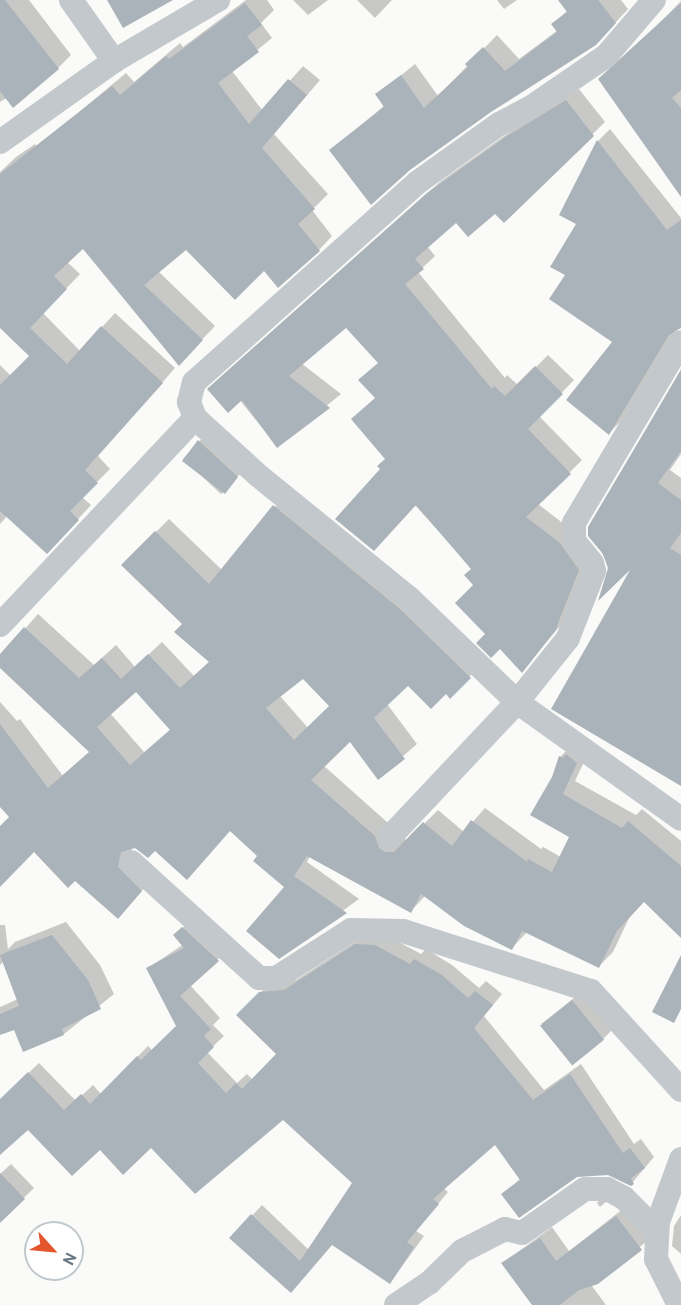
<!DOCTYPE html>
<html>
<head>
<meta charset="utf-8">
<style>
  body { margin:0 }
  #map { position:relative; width:681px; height:1305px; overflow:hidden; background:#fafaf8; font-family:Overpass,sans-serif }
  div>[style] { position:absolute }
  .shadow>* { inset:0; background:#0003; transform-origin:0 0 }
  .building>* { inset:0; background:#aab3b9; transform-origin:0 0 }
  .minor>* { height:24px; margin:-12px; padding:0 12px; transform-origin:12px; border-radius:12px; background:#c3c8cc }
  span { translate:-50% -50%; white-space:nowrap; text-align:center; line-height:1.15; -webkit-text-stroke:6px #fff; paint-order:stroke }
  .north { position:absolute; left:24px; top:1221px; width:60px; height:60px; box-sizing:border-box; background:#fff; border:2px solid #c1c8cd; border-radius:50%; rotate:117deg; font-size:16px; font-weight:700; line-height:24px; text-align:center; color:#657683 }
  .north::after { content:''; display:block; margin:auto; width:21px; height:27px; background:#e4572e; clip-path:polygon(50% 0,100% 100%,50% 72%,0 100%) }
</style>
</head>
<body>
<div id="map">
  <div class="shadow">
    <i style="clip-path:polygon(0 0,29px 0,71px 55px,58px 68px,0 102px)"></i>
    <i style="clip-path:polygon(246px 0,267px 0,274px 10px,261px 23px,272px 38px,232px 71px,263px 111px,303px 66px,320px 80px,274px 134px,328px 194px,312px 210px,332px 236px,319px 250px,264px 269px,186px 248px,158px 271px,215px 326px,192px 350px,83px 247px,67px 262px,80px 274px,43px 313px,80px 351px,115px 313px,175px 368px,98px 456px,110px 469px,82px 497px,91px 505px,60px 539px,7px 516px,0 524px,0 365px,11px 376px,32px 356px,0 326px,0 172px,16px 157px,35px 144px,37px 147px,126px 73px,134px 82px,180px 43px,183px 47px)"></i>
    <i style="clip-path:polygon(293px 0,328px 0,308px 15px)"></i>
    <i style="clip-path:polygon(357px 0,392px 0,375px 18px)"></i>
    <i style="clip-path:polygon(497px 0,517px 0,504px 9px)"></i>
    <i style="clip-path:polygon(560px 0,621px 0,628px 9px,609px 30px,331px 150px,385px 105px,377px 95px,415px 64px,438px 96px,497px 35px,519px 59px,558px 30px,553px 24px,568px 10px)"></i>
    <i style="clip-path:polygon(681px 1px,681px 195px,628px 55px)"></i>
    <i style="clip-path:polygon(579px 89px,605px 122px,504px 221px,495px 212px,456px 221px,427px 246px,435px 256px,418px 272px,505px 378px,507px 375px,518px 385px,548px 355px,574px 380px,539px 416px,582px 460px,538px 504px,573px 531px,591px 557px,568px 617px,522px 670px,487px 634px,473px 569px,382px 469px,387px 459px,376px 398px,379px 362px,346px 326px,301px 363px,341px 394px,277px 446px,221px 377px,441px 181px,521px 124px)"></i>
    <i style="clip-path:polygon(610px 129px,681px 218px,681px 328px,677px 328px,622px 420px,609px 433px,615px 341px,567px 275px,578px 224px,561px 215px,598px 141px)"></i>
    <i style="clip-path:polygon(681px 369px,681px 454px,670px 470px,681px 478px,681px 779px,635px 564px,609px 568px,590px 527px)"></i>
    <i style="left:209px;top:431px;width:52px;height:38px;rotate:43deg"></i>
    <i style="clip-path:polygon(evenodd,287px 493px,483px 663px,450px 696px,446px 692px,408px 684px,387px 704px,417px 744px,379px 777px,350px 740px,323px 765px,388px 823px,393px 836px,408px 840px,438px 810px,464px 832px,485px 808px,541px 849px,543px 847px,561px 857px,571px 837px,553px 778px,560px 757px,574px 743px,590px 749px,575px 781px,636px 815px,642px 809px,681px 841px,681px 936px,644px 901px,630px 916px,613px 952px,599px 966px,527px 932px,512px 948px,425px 896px,411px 911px,310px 856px,307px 862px,359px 899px,279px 957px,286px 887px,260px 855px,230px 830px,155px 849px,132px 848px,130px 853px,154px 877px,131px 903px,75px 879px,34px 850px,0 886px,0 828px,11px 817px,0 805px,0 702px,17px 721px,20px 719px,63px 776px,90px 752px,0 667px,0 657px,38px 614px,94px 665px,116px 645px,135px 667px,162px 642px,194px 676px,210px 661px,184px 624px,123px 565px,169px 519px,222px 570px,287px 493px,303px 677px,331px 706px,308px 728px,280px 696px,303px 677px,287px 493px,136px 690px,171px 729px,144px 752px,110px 713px,136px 690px)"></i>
    <i style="clip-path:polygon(193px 918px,228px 950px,190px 985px,220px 1018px,213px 1025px,224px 1036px,207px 1052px,237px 1083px,247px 1074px,253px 1080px,278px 1054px,239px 1015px,271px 982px,296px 980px,367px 934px,386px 935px,421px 954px,426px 949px,452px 965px,479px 988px,486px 981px,502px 994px,484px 1016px,544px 1090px,581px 1064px,634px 1144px,641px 1139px,654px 1157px,631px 1184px,608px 1173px,577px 1176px,503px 1194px,521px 1178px,495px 1143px,443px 1188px,448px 1192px,416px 1231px,424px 1236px,390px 1283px,332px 1244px,291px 1291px,231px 1238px,262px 1205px,309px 1250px,354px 1183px,283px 1118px,151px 1146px,100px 1148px,28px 1127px,0 1153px,0 1100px,39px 1063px,76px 1101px,93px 1085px,101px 1094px,148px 1046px,152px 1050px,178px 1026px,148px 968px,184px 944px,175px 935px)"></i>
    <i style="clip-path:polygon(66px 922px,100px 965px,114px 994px,64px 1034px,15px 1028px,0 1034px,0 1007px,18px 999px,3px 962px,0 965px,0 925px,5px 925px,8px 949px,15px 942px)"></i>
    <i style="clip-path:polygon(583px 991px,613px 1029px,603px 1039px,541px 1024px)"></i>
    <i style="clip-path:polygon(11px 1164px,34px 1188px,0 1221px,0 1174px)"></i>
    <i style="clip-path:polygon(601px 1199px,608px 1200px,600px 1207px,597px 1203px)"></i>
    <i style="clip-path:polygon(628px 1205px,652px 1237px,592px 1286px,606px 1305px,534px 1305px,503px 1263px,552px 1227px,569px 1251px)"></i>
    <i style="clip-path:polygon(681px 1215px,681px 1254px,672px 1246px,674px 1226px)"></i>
  </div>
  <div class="building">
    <i style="clip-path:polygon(0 0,5px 0,59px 69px,13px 108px,0 91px)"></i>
    <i style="clip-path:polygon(107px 0,173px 0,123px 28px)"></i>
    <i style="clip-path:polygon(558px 0,598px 0,616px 23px,596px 45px,491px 112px,410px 170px,371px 205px,329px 150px,384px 107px,375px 94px,401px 75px,424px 108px,468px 67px,465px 64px,483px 47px,505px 71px,557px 32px,551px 24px,567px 12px)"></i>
    <i style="clip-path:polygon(245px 3px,262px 25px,247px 36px,259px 52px,218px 83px,249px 124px,288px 79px,307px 95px,262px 148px,315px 209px,298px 224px,320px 251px,278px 288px,264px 271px,235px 300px,186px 250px,144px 285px,203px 340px,179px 366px,83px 249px,54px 276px,67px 289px,30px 328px,67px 364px,101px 326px,163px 383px,85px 470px,98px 483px,70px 511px,79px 520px,47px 554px,0 511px,0 385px,29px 356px,0 328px,0 174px,112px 86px,120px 95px,166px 56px,169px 59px)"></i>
    <i style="clip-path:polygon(681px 3px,681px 90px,672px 98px,681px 108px,681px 197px,598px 79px)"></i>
    <i style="clip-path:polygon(566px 100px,594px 136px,504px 223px,495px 214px,468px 237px,456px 223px,415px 259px,424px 269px,405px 284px,492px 389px,494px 386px,505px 396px,535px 366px,563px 394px,528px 429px,571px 474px,526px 517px,560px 543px,579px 570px,555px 631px,522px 673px,500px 649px,491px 658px,476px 643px,485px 634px,455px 603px,473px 585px,464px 575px,471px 569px,416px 505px,374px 551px,335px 519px,380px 469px,377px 466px,385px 459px,351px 419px,375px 398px,358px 380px,378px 363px,346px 328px,289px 376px,330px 408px,277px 448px,242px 400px,228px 413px,207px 389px,427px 193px,507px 136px)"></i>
    <i style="clip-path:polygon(597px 140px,667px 230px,681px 220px,681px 328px,669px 335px,609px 435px,566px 400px,612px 342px,549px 299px,565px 275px,550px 267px,576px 224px,559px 215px)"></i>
    <i style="clip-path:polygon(681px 370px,681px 451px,658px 483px,681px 500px,681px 533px,670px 548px,681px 555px,681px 786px,551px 709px,630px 570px,598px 601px,608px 568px,603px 554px,588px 536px,588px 527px)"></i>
    <i style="clip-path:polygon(198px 440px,238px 477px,225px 494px,182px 461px)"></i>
    <i style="clip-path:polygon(evenodd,273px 505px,400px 609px,471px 678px,450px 699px,446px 694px,431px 709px,408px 686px,374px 718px,405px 759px,378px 780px,350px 742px,311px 780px,375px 836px,379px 848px,385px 852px,394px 852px,423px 822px,452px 846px,471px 820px,527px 862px,528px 859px,552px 872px,569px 837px,530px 815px,552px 777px,559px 756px,563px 758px,566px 754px,577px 763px,563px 794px,622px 828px,628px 821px,681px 866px,681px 938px,644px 902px,617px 931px,599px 968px,522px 931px,512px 950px,464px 926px,421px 894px,411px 913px,307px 856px,294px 876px,347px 913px,279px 959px,246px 931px,284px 887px,253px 861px,257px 856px,230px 831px,187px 880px,155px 851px,148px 858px,135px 848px,121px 852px,118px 867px,142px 891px,118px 919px,75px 881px,68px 888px,34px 852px,0 887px,0 826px,9px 817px,0 807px,0 724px,48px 788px,89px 752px,0 668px,0 654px,24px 627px,79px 678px,102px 658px,121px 679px,148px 654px,180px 688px,209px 662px,174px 632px,182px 624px,121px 565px,155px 531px,209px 584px,273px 505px,303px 679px,329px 706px,294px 740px,266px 708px,303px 679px,273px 505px,136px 692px,170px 730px,130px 765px,97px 727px,136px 692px)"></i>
    <i style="clip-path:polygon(182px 927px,219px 961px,180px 996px,211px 1029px,204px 1036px,214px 1047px,198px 1063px,226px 1093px,236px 1083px,242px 1089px,276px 1054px,236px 1015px,259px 992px,284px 990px,355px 944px,375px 945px,410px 964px,414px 959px,442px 975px,468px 998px,475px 991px,493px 1005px,474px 1028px,533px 1100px,570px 1074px,623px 1153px,630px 1148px,645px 1168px,631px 1178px,634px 1184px,631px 1186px,608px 1175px,577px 1177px,519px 1218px,501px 1194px,520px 1180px,495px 1145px,433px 1199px,439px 1204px,407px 1242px,414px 1247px,390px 1284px,332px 1245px,291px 1293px,229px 1238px,251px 1214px,300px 1261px,352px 1183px,283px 1120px,195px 1194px,151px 1148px,123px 1175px,100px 1150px,72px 1176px,28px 1130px,0 1155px,0 1099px,28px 1072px,64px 1110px,81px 1094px,90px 1104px,137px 1056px,141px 1060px,176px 1026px,146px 968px,184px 948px,173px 935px)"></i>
    <i style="clip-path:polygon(52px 935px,88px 980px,101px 1009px,62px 1029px,64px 1035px,23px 1052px,14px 1030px,0 1035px,0 1014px,19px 1006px,0 955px)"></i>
    <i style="clip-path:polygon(681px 955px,681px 1009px,674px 1023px,652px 1012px)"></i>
    <i style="left:572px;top:1000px;width:51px;height:41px;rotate:51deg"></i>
    <i style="clip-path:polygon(0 1173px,25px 1199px,0 1223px)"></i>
    <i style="clip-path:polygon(616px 1216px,642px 1250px,598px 1284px,579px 1290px,560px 1305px,532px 1305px,501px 1263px,540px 1238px,556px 1261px)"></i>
  </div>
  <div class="minor">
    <i style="left:71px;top:0;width:75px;rotate:54.8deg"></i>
    <i style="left:654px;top:0;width:74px;rotate:130.6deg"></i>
    <i style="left:606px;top:56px;width:88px;rotate:145.6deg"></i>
    <i style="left:533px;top:106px;width:38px;rotate:152deg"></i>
    <i style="left:499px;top:124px;width:100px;rotate:144.4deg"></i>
    <i style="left:418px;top:182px;width:300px;rotate:138.2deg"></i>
    <i style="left:194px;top:382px;width:21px;rotate:104deg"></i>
    <i style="left:189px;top:402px;width:17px;rotate:69deg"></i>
    <i style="left:195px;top:418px;width:86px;rotate:42.2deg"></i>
    <i style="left:259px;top:476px;width:193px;rotate:39.1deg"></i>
    <i style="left:409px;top:598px;width:150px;rotate:43.9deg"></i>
    <i style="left:517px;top:702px;width:201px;rotate:35.5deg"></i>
    <i style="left:0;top:142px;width:140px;rotate:-35.4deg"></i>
    <i style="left:114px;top:61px;width:121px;rotate:-30.4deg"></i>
    <i style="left:0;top:625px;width:284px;rotate:-46.7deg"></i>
    <i style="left:389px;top:838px;width:187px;rotate:-46.7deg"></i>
    <i style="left:517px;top:702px;width:82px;rotate:-51.4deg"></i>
    <i style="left:568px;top:638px;width:72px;rotate:-68.8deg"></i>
    <i style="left:594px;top:571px;width:8px;rotate:-104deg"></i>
    <i style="left:592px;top:563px;width:28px;rotate:-129deg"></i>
    <i style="left:574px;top:541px;width:18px;rotate:-90deg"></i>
    <i style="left:574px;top:523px;width:210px;rotate:-59.4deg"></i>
    <i style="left:131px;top:862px;width:173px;rotate:42.2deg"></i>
    <i style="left:259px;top:978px;width:17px"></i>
    <i style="left:276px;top:978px;width:89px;rotate:-32.6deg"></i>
    <i style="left:351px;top:930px;width:52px;rotate:1.1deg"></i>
    <i style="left:403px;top:931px;width:197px;rotate:17.7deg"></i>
    <i style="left:591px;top:991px;width:134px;rotate:47.7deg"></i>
    <i style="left:396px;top:1305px;width:40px;rotate:-34deg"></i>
    <i style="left:429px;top:1283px;width:46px;rotate:-44.1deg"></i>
    <i style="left:462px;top:1251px;width:48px;rotate:-27.1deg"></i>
    <i style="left:505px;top:1229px;width:17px;rotate:13deg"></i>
    <i style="left:522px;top:1233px;width:77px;rotate:-34.9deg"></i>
    <i style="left:585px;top:1189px;width:22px"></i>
    <i style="left:607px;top:1189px;width:19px;rotate:28deg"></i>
    <i style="left:624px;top:1198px;width:47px;rotate:45deg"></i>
    <i style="left:679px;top:1305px;width:51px;rotate:-116.6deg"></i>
    <i style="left:656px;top:1259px;width:37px;rotate:-87deg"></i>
    <i style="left:658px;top:1222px;width:67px;rotate:-69.9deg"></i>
  </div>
  <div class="north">N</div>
</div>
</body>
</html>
